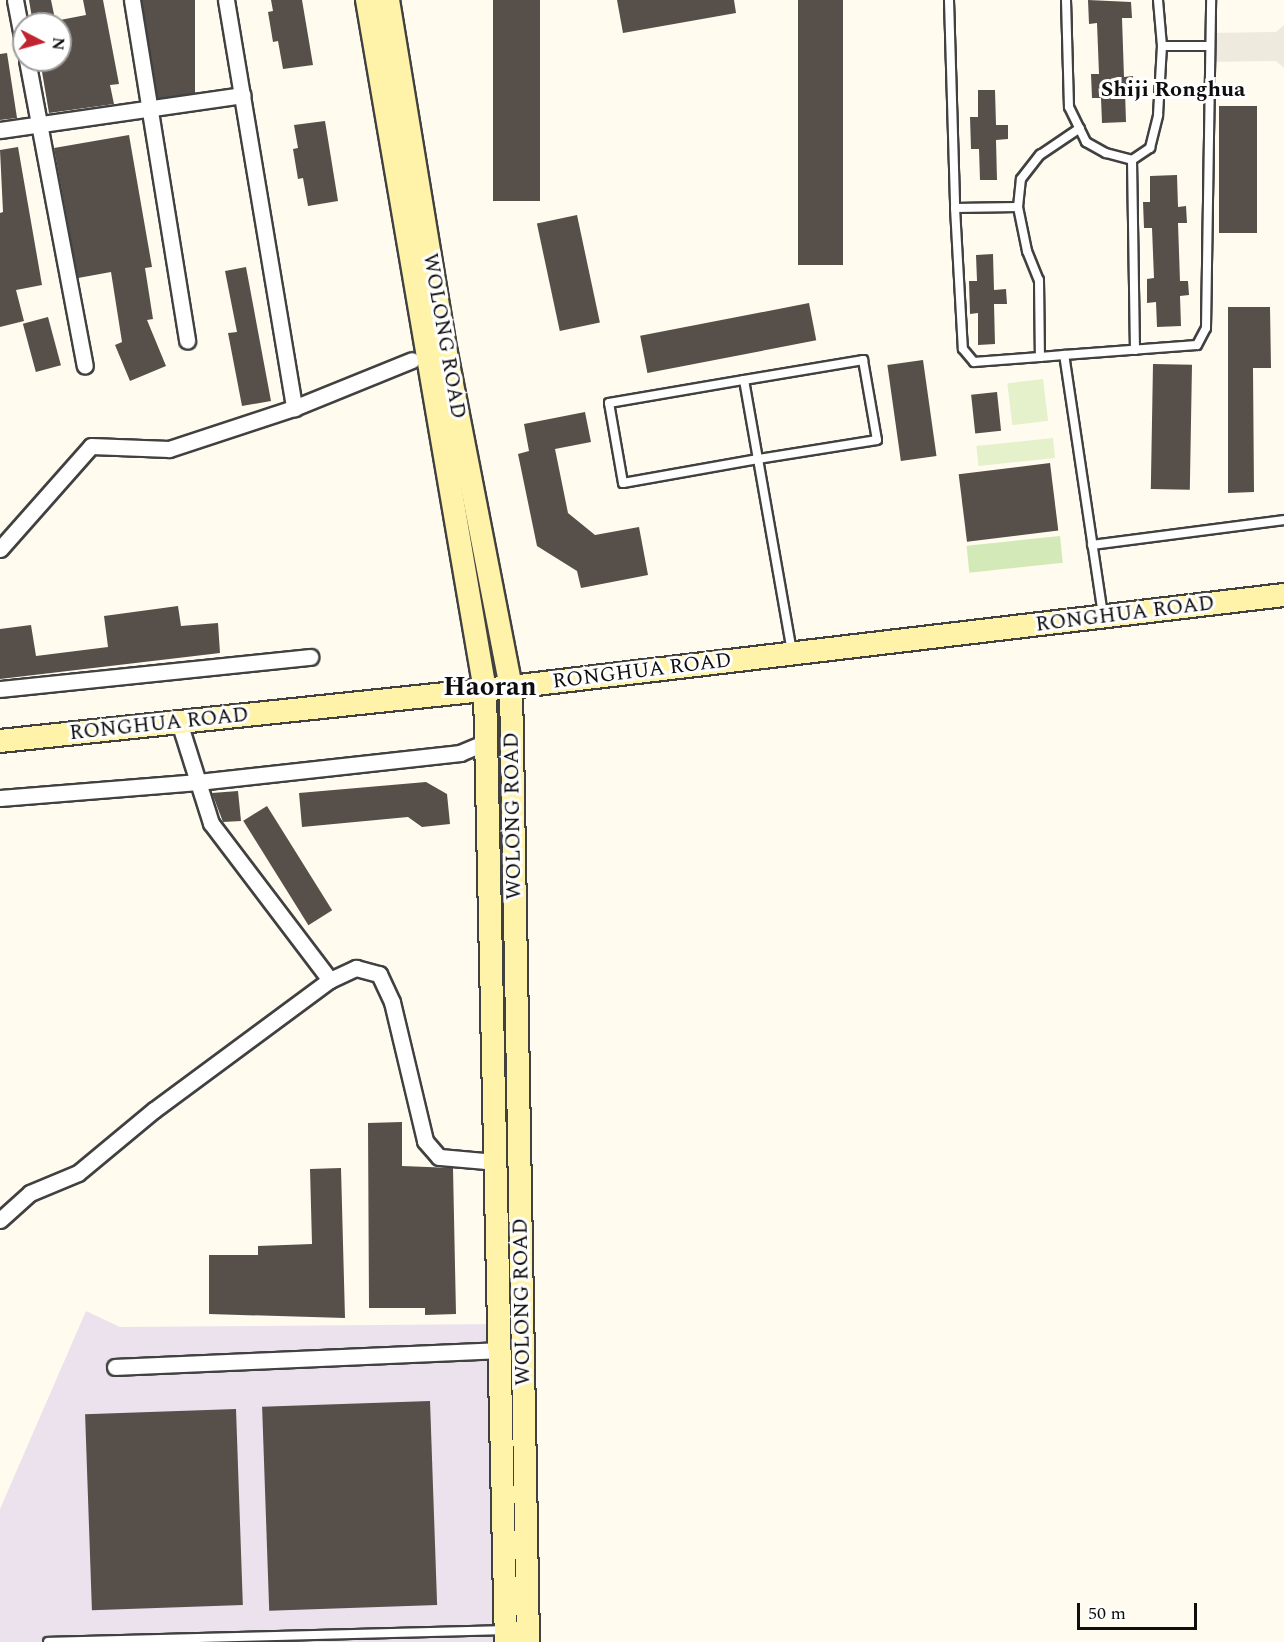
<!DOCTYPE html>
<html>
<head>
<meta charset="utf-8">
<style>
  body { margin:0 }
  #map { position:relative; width:1284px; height:1642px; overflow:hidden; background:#fffbef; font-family:Spectral,serif }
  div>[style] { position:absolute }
  .industrial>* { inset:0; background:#ebe2ed }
  .green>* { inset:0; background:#d3eab8; transform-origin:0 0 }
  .pitch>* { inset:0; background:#e4f1ca; transform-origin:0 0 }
  .plaza>* { inset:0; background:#efeade }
  .building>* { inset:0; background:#574f4a; transform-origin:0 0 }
  .roads { filter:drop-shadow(2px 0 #414141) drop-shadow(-2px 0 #414141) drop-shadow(0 2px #414141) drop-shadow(0 -2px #414141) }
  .service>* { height:8px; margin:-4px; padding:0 4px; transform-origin:4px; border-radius:4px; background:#fff }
  .minor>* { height:15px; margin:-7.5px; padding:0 7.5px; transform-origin:7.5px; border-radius:7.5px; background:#fff }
  .secondary>* { height:22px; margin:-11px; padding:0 11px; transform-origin:11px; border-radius:11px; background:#fff3aa }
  span { translate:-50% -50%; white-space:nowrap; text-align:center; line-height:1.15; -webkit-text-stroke:6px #fff; paint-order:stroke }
  .street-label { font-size:21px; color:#0e0e0e }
  .neighbourhood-label { font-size:22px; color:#0e0e0e; font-weight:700 }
  .district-label { font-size:27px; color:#0e0e0e; font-weight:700 }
  .north { position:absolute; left:12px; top:12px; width:60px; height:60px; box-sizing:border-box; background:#fff; border:2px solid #9f9f9f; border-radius:50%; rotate:96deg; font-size:16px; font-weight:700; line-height:24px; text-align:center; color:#0e0e0e }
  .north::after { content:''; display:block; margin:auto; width:21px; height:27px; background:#bf2430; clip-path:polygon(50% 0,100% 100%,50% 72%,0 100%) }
  .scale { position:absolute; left:1077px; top:1603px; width:120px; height:27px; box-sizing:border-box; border:3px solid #0e0e0e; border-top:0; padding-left:8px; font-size:18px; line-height:21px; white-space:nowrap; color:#0e0e0e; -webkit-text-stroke:4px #fff; paint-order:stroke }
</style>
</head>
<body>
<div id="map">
  <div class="industrial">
    <i style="clip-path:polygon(86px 1311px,120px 1327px,500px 1324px,506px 1642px,0 1642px,0 1509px)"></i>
  </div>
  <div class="green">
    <i style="left:1060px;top:536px;width:27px;height:94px;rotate:84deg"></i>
  </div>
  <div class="pitch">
    <i style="left:1043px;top:379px;width:42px;height:36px;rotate:83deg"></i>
    <i style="left:1053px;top:438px;width:20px;height:77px;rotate:84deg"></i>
  </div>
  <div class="plaza">
    <i style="clip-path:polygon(1284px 25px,1284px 68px,1276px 61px,1210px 62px,1210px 33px,1276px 32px)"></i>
  </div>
  <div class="building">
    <i style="clip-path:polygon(29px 0,51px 0,56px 24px,33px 24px)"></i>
    <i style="clip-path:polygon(83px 0,103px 0,119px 84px,110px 85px,114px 104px,49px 113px,40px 60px,60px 60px,60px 20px,86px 15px)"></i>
    <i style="left:142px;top:0;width:53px;height:98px"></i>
    <i style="clip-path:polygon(271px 0,302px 0,313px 65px,283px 69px,278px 41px,273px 42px,268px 12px,273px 11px)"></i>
    <i style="left:493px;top:0;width:47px;height:201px"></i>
    <i style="clip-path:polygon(617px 0,734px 0,736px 13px,623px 33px)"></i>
    <i style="left:798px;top:0;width:45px;height:265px"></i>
    <i style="clip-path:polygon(1088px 0,1131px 2px,1132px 18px,1122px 18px,1124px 77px,1133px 76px,1134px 91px,1125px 91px,1126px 122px,1102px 123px,1101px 98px,1092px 98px,1091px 74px,1099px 74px,1097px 23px,1089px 24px)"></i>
    <i style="clip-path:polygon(7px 53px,17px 118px,0 120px,0 54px)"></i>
    <i style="clip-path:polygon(978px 90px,995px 90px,996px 125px,1008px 125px,1008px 139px,996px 140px,997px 180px,980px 180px,979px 149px,971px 149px,970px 117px,978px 117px)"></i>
    <i style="left:1219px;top:106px;width:38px;height:127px"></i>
    <i style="clip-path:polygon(325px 121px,338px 201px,308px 206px,303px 178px,298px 179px,293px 149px,298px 148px,294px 125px)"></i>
    <i style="clip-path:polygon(129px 135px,152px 267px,145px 268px,153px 319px,147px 320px,166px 366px,130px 381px,115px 345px,122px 342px,111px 272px,78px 278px,54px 148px)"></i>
    <i style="clip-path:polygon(18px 147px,42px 285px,16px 290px,24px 321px,0 327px,0 213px,3px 212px,0 150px)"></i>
    <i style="clip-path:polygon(1177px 175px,1178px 207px,1186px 206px,1187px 223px,1178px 223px,1180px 281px,1188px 281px,1189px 295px,1180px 296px,1181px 326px,1157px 327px,1156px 302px,1147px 303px,1147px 279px,1154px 278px,1152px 228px,1144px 228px,1143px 202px,1150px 202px,1150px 176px)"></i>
    <i style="left:577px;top:215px;width:110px;height:41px;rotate:78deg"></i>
    <i style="clip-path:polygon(993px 254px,994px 290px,1006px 289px,1007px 304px,994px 304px,995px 344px,978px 345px,978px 313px,970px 314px,969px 281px,977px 281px,976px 255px)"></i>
    <i style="clip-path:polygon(246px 267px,271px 401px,242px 406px,228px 333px,237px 332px,225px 271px)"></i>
    <i style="left:809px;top:303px;width:38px;height:172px;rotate:79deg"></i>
    <i style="clip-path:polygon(1228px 307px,1270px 307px,1271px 368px,1253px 368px,1254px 492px,1228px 493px)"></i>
    <i style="left:48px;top:317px;width:50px;height:26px;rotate:75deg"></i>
    <i style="left:923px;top:360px;width:97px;height:36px;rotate:82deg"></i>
    <i style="left:1153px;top:364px;width:39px;height:125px;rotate:1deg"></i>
    <i style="left:997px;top:392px;width:39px;height:26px;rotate:84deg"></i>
    <i style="clip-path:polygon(585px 412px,591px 442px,555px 449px,568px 513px,595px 535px,639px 527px,648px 575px,581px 588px,577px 571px,537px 546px,518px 454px,529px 451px,524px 424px)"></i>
    <i style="left:1050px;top:463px;width:68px;height:92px;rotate:83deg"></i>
    <i style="clip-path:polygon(178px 606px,181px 626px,218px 623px,220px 653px,0 679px,0 629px,31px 625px,36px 656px,108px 647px,104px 616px)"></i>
    <i style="clip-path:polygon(426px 782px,447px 794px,450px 824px,422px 827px,408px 817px,302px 827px,299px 793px)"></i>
    <i style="clip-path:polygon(238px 791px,241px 821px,223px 822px,212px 793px)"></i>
    <i style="left:267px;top:806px;width:123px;height:28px;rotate:58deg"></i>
    <i style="clip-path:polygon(402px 1122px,402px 1166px,453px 1168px,456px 1314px,425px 1315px,425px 1308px,369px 1308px,368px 1123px)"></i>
    <i style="clip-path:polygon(341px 1168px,345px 1318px,209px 1314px,209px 1255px,258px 1255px,258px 1246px,312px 1244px,310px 1169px)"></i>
    <i style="left:430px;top:1401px;width:204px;height:168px;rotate:88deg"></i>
    <i style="left:236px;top:1409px;width:196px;height:151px;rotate:88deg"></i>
  </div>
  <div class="roads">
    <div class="service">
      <i style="left:949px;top:0;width:208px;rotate:88.3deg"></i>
      <i style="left:955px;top:208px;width:63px;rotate:-0.9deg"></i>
      <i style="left:1018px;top:207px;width:45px;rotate:78.4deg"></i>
      <i style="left:1027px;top:251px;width:31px;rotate:68deg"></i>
      <i style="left:1039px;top:280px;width:77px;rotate:89.3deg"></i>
      <i style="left:1040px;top:357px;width:24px;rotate:-5deg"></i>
      <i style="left:1066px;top:0;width:107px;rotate:88.4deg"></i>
      <i style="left:1069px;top:107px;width:39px;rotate:64deg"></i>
      <i style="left:1086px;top:142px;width:23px;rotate:29deg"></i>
      <i style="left:1106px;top:153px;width:27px;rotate:15deg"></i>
      <i style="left:1132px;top:160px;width:22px;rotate:-34deg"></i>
      <i style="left:1150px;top:148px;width:34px;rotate:-76deg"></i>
      <i style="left:1158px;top:115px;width:69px;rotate:-86.7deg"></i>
      <i style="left:1162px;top:46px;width:46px;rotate:-95deg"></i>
      <i style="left:1162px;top:46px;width:48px"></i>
      <i style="left:1132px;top:160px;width:190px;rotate:89.1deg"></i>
      <i style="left:1018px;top:207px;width:28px;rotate:-84deg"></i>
      <i style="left:1021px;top:179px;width:31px;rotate:-52deg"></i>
      <i style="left:1040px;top:155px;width:48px;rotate:-34deg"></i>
      <i style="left:955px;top:208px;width:141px;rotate:86.8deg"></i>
      <i style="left:963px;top:349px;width:17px;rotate:50deg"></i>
      <i style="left:974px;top:362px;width:66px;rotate:-4.3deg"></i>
      <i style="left:744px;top:380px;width:121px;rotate:-9.5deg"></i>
      <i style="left:863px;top:360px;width:81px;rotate:80.1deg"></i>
      <i style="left:877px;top:440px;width:121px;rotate:170.9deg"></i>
      <i style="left:758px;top:459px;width:137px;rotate:169.9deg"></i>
      <i style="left:623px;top:483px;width:81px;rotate:-99.9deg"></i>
      <i style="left:609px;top:403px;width:137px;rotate:-9.7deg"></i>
      <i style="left:744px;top:380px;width:80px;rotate:80deg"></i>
      <i style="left:758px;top:459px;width:196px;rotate:80deg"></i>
      <i style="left:1092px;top:545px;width:194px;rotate:-7.4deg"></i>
      <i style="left:1103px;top:615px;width:263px;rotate:-98.5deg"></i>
      <i style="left:1064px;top:355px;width:133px;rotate:-4.3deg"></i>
      <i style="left:1197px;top:345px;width:19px;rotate:-62deg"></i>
      <i style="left:1206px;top:328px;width:328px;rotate:-89.1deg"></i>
      <i style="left:48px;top:1642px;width:456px;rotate:-1.5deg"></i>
    </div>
    <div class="minor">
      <i style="left:15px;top:0;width:48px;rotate:79.2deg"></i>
      <i style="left:132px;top:0;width:345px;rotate:80.8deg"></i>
      <i style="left:226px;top:0;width:414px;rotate:80.5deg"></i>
      <i style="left:27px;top:60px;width:311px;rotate:79.3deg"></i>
      <i style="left:0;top:130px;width:245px;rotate:-8.2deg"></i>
      <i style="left:0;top:549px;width:137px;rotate:-48.5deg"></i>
      <i style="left:91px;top:446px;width:78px;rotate:2.2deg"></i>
      <i style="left:169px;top:449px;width:132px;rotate:-18.2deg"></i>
      <i style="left:294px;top:408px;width:127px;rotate:-22.1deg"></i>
      <i style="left:0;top:689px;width:312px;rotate:-5.9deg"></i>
      <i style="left:0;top:798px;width:199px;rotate:-4.6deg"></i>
      <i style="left:198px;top:782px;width:264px;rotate:-6.3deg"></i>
      <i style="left:460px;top:753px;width:28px;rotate:-23deg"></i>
      <i style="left:330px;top:980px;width:29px;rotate:-25deg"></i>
      <i style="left:356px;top:968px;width:24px;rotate:15deg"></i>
      <i style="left:379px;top:974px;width:31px;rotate:65deg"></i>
      <i style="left:392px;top:1002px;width:143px;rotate:76.6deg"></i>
      <i style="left:425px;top:1141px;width:21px;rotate:49deg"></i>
      <i style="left:439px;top:1157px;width:57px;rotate:5deg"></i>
      <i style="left:0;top:1220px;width:40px;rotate:-42deg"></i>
      <i style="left:30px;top:1193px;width:52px;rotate:-22.6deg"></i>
      <i style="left:78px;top:1173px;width:99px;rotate:-39.7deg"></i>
      <i style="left:154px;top:1110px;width:219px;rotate:-36.5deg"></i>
      <i style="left:330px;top:980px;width:197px;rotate:-127.2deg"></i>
      <i style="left:211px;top:823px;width:106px;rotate:-107.6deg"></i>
      <i style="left:115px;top:1367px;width:386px;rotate:-2.5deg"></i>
    </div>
    <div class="secondary">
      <i style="left:367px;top:0;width:700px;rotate:80.3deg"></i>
      <i style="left:485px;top:690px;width:952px;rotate:88.74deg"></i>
      <i style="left:388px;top:0;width:358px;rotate:80.7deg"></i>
      <i style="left:446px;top:353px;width:340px;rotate:79deg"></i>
      <i style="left:511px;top:687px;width:955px;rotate:88.98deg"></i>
      <i style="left:0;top:741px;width:514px;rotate:-6.03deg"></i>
      <i style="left:511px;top:687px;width:778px;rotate:-6.79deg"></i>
    </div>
  </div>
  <div class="street-label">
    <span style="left:444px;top:336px;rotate:80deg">WOLONG ROAD</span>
    <span style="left:1125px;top:614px;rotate:-7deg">RONGHUA ROAD</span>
    <span style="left:642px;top:671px;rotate:-7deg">RONGHUA ROAD</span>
    <span style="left:159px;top:724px;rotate:-6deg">RONGHUA ROAD</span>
    <span style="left:513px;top:816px;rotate:-91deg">WOLONG ROAD</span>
    <span style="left:522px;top:1302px;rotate:-91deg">WOLONG ROAD</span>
  </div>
  <div class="neighbourhood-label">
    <span style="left:1173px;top:90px">Shiji Ronghua</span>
  </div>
  <div class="district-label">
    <span style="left:490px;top:688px">Haoran</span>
  </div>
  <div class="north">N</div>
  <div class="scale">50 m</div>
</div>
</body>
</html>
